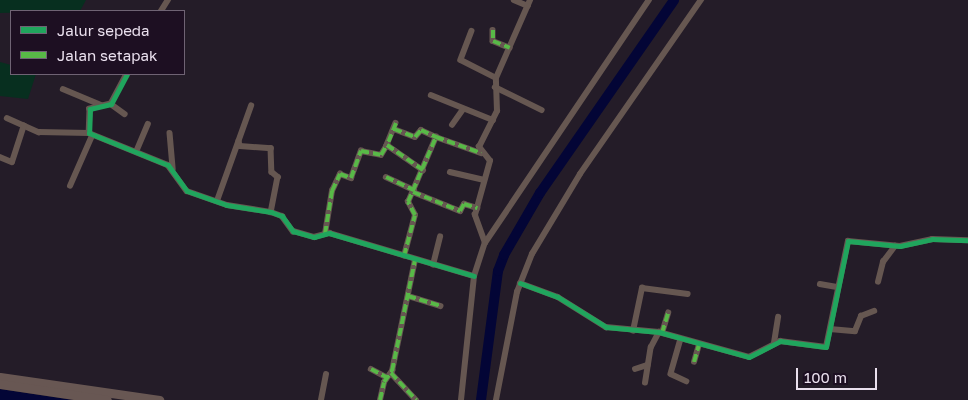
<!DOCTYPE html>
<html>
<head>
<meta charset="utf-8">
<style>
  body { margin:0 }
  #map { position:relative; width:968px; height:400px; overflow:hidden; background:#241c28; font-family:"Golos Text",sans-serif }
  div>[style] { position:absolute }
  .green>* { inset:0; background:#072f1f }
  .water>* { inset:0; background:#030536 }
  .river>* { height:10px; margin:-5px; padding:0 5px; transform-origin:5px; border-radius:5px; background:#030536 }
  .minor>* { height:5.5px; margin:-2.75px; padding:0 2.75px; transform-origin:2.75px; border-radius:2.75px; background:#665751 }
  .primary>* { height:9px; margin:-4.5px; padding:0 4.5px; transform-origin:4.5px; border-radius:4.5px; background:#685753 }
  .quiet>* { height:4px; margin-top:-2px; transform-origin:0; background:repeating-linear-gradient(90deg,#58b947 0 8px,transparent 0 12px) }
  .cycleway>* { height:5px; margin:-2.5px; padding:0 2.5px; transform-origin:2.5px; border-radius:2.5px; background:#20a55d }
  span { translate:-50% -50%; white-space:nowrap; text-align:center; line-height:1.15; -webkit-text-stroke:4px #1d0f22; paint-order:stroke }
  .legend { position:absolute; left:10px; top:10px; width:175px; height:65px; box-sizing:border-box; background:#1d0f22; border:1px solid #6f6374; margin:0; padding:6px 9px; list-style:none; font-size:15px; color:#eae0ee }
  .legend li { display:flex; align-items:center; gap:10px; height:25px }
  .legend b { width:25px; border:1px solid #6f6374 }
  .scale { position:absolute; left:796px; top:368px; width:81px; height:22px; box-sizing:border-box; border:2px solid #eae0ee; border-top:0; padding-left:6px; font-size:15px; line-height:18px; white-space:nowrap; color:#eae0ee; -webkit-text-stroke:4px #1d0f22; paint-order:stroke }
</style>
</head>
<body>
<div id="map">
  <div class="green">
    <i style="clip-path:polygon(0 0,86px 0,80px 11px,0 13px)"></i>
    <i style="clip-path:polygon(0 62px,11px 65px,11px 74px,36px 74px,28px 99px,0 96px)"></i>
  </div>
  <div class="water">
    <i style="clip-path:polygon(0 389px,73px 400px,0 400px)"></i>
  </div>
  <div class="river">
    <i style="left:481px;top:400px;width:130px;rotate:-82.5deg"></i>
    <i style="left:498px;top:271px;width:17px;rotate:-69deg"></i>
    <i style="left:504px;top:255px;width:72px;rotate:-59.9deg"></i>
    <i style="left:540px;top:193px;width:235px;rotate:-55.2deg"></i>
  </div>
  <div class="minor">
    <i style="left:514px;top:0;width:15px;rotate:23deg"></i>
    <i style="left:161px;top:11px;width:13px;rotate:-58deg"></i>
    <i style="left:493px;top:30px;width:11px;rotate:90deg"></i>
    <i style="left:493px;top:41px;width:18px;rotate:22deg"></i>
    <i style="left:472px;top:31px;width:31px;rotate:111deg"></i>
    <i style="left:461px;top:60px;width:39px;rotate:27deg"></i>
    <i style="left:127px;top:74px;width:34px;rotate:118deg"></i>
    <i style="left:111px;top:104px;width:22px;rotate:167deg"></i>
    <i style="left:90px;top:109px;width:24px;rotate:92deg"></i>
    <i style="left:89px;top:133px;width:85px;rotate:22.1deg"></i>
    <i style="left:168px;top:165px;width:32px;rotate:54deg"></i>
    <i style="left:187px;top:191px;width:42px;rotate:19.3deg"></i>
    <i style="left:227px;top:205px;width:45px;rotate:9deg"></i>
    <i style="left:271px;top:212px;width:12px;rotate:20deg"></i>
    <i style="left:282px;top:216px;width:19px;rotate:54deg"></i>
    <i style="left:293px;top:231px;width:22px;rotate:16deg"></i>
    <i style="left:314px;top:237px;width:16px;rotate:-15deg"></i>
    <i style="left:329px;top:233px;width:151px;rotate:16.5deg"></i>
    <i style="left:495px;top:87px;width:52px;rotate:26.1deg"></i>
    <i style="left:63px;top:89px;width:41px;rotate:22.8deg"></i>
    <i style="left:431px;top:95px;width:67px;rotate:22deg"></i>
    <i style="left:111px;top:104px;width:17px;rotate:36deg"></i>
    <i style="left:7px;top:118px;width:35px;rotate:24deg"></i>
    <i style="left:39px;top:132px;width:50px;rotate:1.1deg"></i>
    <i style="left:396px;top:123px;width:24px;rotate:112deg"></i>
    <i style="left:387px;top:145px;width:44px;rotate:34.8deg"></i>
    <i style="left:452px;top:125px;width:19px;rotate:-55deg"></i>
    <i style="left:394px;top:129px;width:22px;rotate:21deg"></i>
    <i style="left:415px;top:137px;width:9px;rotate:-49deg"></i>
    <i style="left:421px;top:130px;width:17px;rotate:25deg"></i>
    <i style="left:170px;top:133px;width:36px;rotate:85deg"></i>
    <i style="left:239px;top:141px;width:5px;rotate:79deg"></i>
    <i style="left:240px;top:146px;width:31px;rotate:4deg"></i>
    <i style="left:271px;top:148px;width:24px;rotate:88deg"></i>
    <i style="left:272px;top:172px;width:8px;rotate:40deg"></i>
    <i style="left:278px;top:177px;width:36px;rotate:101deg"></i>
    <i style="left:136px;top:152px;width:30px;rotate:-67deg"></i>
    <i style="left:0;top:157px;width:13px;rotate:23deg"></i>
    <i style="left:12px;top:162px;width:38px;rotate:-72deg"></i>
    <i style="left:450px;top:172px;width:35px;rotate:13deg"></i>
    <i style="left:386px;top:177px;width:31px;rotate:25deg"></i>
    <i style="left:70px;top:186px;width:55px;rotate:-66.3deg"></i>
    <i style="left:413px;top:192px;width:51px;rotate:22deg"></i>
    <i style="left:460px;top:211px;width:8px;rotate:-60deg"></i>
    <i style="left:464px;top:204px;width:14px;rotate:17deg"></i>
    <i style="left:217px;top:201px;width:101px;rotate:-70.3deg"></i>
    <i style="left:325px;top:234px;width:44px;rotate:-80.8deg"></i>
    <i style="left:332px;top:191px;width:19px;rotate:-65deg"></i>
    <i style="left:340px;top:174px;width:12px;rotate:20deg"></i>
    <i style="left:351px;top:178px;width:29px;rotate:-70deg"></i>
    <i style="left:361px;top:151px;width:20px;rotate:11deg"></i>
    <i style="left:381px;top:155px;width:12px;rotate:-59deg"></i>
    <i style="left:485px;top:243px;width:30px;rotate:-110deg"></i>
    <i style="left:475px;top:215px;width:56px;rotate:-74.5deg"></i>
    <i style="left:490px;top:161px;width:18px;rotate:-128deg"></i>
    <i style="left:479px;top:147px;width:40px;rotate:-63.4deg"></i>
    <i style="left:497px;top:111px;width:33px;rotate:-92deg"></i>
    <i style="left:496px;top:78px;width:85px;rotate:-66.4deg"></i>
    <i style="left:404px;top:256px;width:42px;rotate:-75deg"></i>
    <i style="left:415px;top:215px;width:15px;rotate:-118deg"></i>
    <i style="left:408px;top:202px;width:71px;rotate:-66.7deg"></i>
    <i style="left:436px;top:137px;width:48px;rotate:19.6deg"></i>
    <i style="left:433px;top:265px;width:29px;rotate:-76deg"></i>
    <i style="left:878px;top:282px;width:21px;rotate:-76deg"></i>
    <i style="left:883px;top:262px;width:20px;rotate:-53deg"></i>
    <i style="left:520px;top:283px;width:40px;rotate:20.2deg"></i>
    <i style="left:558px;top:297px;width:57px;rotate:32deg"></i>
    <i style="left:606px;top:327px;width:53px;rotate:5.4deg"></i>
    <i style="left:659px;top:332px;width:93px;rotate:15.5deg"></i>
    <i style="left:749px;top:357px;width:35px;rotate:-27deg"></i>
    <i style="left:780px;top:341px;width:46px;rotate:7.4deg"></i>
    <i style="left:826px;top:347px;width:108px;rotate:-78.3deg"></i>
    <i style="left:848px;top:241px;width:52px;rotate:5.5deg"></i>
    <i style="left:900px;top:246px;width:33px;rotate:-12deg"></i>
    <i style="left:932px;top:239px;width:36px;rotate:2deg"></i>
    <i style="left:820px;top:284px;width:17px;rotate:10deg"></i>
    <i style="left:408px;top:296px;width:34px;rotate:17deg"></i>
    <i style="left:830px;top:329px;width:25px;rotate:5deg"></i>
    <i style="left:855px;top:331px;width:16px;rotate:-68deg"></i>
    <i style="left:861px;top:316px;width:14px;rotate:-21deg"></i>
    <i style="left:633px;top:331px;width:44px;rotate:-78.2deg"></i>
    <i style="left:642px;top:288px;width:46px;rotate:7.4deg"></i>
    <i style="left:662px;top:333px;width:21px;rotate:-73deg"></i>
    <i style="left:681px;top:339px;width:36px;rotate:106deg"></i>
    <i style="left:671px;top:374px;width:17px;rotate:25deg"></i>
    <i style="left:774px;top:343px;width:26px;rotate:-81deg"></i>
    <i style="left:694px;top:362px;width:18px;rotate:-74deg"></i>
    <i style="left:371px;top:369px;width:17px;rotate:28deg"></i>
    <i style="left:635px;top:369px;width:13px;rotate:-18deg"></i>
    <i style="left:391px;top:373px;width:37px;rotate:47deg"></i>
    <i style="left:645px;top:383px;width:36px;rotate:-81deg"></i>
    <i style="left:651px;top:347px;width:17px;rotate:-62deg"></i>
    <i style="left:321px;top:400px;width:26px;rotate:-79deg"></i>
    <i style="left:380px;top:400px;width:18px;rotate:-77deg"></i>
    <i style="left:384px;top:382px;width:14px;rotate:-54deg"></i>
    <i style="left:392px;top:371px;width:113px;rotate:-78.3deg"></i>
    <i style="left:461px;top:400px;width:125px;rotate:-84deg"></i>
    <i style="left:474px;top:276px;width:35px;rotate:-72deg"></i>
    <i style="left:485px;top:243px;width:293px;rotate:-56deg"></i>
    <i style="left:496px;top:400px;width:110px;rotate:-79deg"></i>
    <i style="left:517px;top:292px;width:41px;rotate:-68.5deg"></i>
    <i style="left:532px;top:254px;width:93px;rotate:-59deg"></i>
    <i style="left:580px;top:174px;width:212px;rotate:-55.2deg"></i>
  </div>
  <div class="primary">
    <i style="left:0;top:377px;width:161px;rotate:8.2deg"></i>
    <i style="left:0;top:384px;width:108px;rotate:8.5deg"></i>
  </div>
  <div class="quiet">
    <i style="left:493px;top:30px;width:11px;rotate:90deg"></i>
    <i style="left:493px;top:41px;width:18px;rotate:22deg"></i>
    <i style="left:396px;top:123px;width:24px;rotate:112deg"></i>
    <i style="left:387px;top:145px;width:44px;rotate:34.8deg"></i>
    <i style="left:394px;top:129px;width:22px;rotate:21deg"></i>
    <i style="left:415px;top:137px;width:9px;rotate:-49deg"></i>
    <i style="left:421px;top:130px;width:17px;rotate:25deg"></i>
    <i style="left:386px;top:177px;width:31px;rotate:25deg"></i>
    <i style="left:413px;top:192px;width:51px;rotate:22deg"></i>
    <i style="left:460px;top:211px;width:8px;rotate:-60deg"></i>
    <i style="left:464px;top:204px;width:14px;rotate:17deg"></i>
    <i style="left:325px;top:234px;width:44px;rotate:-80.8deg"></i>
    <i style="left:332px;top:191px;width:19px;rotate:-65deg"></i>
    <i style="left:340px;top:174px;width:12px;rotate:20deg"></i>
    <i style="left:351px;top:178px;width:29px;rotate:-70deg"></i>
    <i style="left:361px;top:151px;width:20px;rotate:11deg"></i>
    <i style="left:381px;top:155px;width:12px;rotate:-59deg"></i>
    <i style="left:404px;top:256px;width:42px;rotate:-75deg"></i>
    <i style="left:415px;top:215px;width:15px;rotate:-118deg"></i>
    <i style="left:408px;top:202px;width:71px;rotate:-66.7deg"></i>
    <i style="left:436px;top:137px;width:48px;rotate:19.6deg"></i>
    <i style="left:408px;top:296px;width:34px;rotate:17deg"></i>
    <i style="left:662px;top:333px;width:21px;rotate:-73deg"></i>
    <i style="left:694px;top:362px;width:18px;rotate:-74deg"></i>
    <i style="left:371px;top:369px;width:17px;rotate:28deg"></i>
    <i style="left:391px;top:373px;width:37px;rotate:47deg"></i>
    <i style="left:380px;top:400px;width:18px;rotate:-77deg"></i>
    <i style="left:384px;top:382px;width:14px;rotate:-54deg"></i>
    <i style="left:392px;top:371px;width:113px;rotate:-78.3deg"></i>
  </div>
  <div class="cycleway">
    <i style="left:127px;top:74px;width:34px;rotate:118deg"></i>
    <i style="left:111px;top:104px;width:22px;rotate:167deg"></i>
    <i style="left:90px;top:109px;width:24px;rotate:92deg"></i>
    <i style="left:89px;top:133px;width:85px;rotate:22.1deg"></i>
    <i style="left:168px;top:165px;width:32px;rotate:54deg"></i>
    <i style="left:187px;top:191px;width:42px;rotate:19.3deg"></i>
    <i style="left:227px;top:205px;width:45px;rotate:9deg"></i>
    <i style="left:271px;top:212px;width:12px;rotate:20deg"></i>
    <i style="left:282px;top:216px;width:19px;rotate:54deg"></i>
    <i style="left:293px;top:231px;width:22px;rotate:16deg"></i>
    <i style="left:314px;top:237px;width:16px;rotate:-15deg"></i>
    <i style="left:329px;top:233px;width:151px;rotate:16.5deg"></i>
    <i style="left:520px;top:283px;width:40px;rotate:20.2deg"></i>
    <i style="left:558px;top:297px;width:57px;rotate:32deg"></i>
    <i style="left:606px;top:327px;width:53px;rotate:5.4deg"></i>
    <i style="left:659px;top:332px;width:93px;rotate:15.5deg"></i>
    <i style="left:749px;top:357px;width:35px;rotate:-27deg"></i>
    <i style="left:780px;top:341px;width:46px;rotate:7.4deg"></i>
    <i style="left:826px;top:347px;width:108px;rotate:-78.3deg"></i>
    <i style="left:848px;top:241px;width:52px;rotate:5.5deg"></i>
    <i style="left:900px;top:246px;width:33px;rotate:-12deg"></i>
    <i style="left:932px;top:239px;width:36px;rotate:2deg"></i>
  </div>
  <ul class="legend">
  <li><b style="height:6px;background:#20a55d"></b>Jalur sepeda</li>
  <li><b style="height:6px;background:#58b947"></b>Jalan setapak</li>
  </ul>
  <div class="scale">100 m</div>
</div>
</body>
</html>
